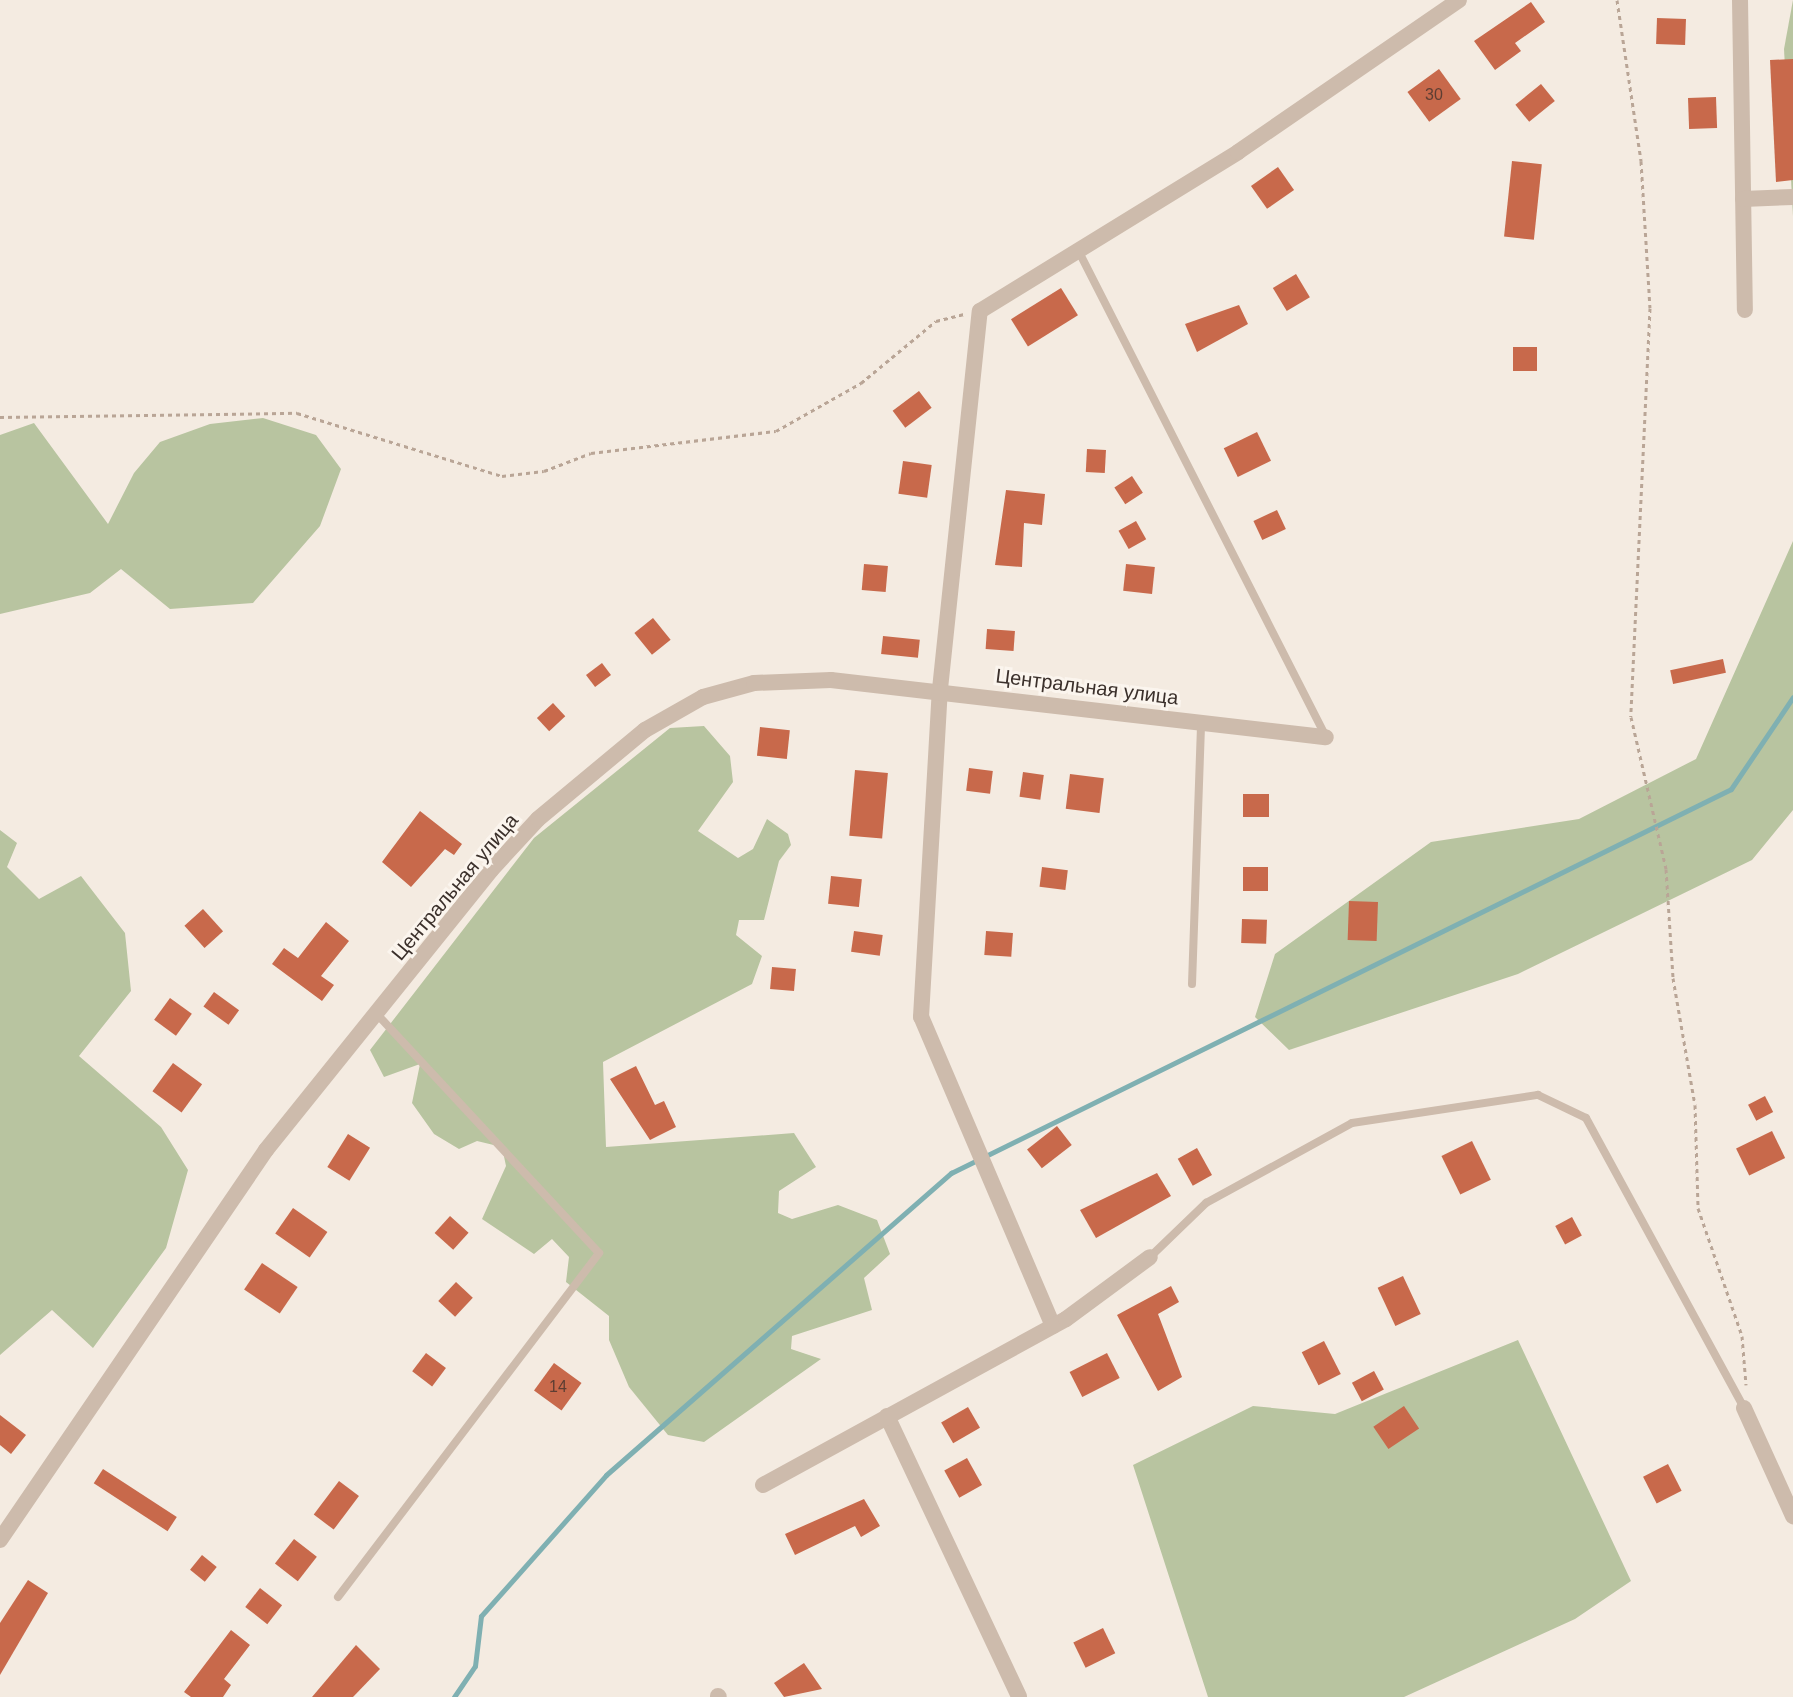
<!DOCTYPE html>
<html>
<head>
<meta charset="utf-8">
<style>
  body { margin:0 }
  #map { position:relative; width:1793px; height:1697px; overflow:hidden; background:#f4ebe1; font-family:Arial,sans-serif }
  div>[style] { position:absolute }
  .green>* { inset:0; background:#b8c4a0 }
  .stream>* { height:5px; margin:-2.5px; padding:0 2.5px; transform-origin:2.5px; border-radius:2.5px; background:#7fb0b2 }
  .building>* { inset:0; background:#c8694b; transform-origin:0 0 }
  .path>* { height:3px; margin-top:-1.5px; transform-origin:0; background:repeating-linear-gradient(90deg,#b9a596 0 4px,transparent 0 8px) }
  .service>* { height:8px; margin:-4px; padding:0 4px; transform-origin:4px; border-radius:4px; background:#cdbbac }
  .minor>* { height:16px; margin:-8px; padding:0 8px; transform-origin:8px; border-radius:8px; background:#cdbbac }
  span { translate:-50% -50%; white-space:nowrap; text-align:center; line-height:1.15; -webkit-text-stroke:6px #fbf5ee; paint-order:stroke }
  .number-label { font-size:16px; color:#5e3e33 }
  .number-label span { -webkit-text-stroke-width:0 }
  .street-label { font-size:20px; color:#3b302b }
</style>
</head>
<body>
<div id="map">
  <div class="green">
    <i style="clip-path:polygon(1793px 0,1793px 216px,1784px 49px)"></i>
    <i style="clip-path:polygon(263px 418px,316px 435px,341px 469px,320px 526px,253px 603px,170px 609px,121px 569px,90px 593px,0 614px,0 435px,34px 423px,108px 524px,134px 473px,160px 442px,210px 424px)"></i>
    <i style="clip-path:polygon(1793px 541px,1793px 810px,1752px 860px,1518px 974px,1289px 1050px,1255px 1017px,1275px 954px,1431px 842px,1579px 819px,1696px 759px)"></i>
    <i style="clip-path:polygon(704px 726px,730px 756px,733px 782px,698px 831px,738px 858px,753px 849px,767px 819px,788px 834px,791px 845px,779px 861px,764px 920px,739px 920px,736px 935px,762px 956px,752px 984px,603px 1062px,606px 1147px,794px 1133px,816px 1167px,779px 1191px,778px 1213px,792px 1219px,838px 1205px,877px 1220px,890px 1254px,864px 1278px,872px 1310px,792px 1336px,791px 1349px,821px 1359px,704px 1442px,668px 1435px,629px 1387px,609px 1340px,609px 1316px,566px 1282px,569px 1257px,552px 1239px,534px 1254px,482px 1219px,506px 1166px,502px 1147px,477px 1141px,459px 1149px,434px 1134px,412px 1103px,420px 1064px,384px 1077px,370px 1050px,534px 838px,670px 728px)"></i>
    <i style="clip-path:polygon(0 830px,17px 843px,7px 867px,39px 899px,81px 876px,125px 933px,131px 991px,79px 1056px,161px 1127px,188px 1170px,166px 1248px,93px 1348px,52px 1310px,0 1355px)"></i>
    <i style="clip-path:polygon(1518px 1340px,1631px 1581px,1575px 1619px,1404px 1697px,1208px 1697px,1133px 1465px,1253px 1406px,1335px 1414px)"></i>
  </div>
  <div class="stream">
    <i style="left:454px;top:1697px;width:37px;rotate:-56deg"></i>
    <i style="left:475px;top:1666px;width:50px;rotate:-83.2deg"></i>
    <i style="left:481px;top:1616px;width:188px;rotate:-48.4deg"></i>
    <i style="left:606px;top:1475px;width:459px;rotate:-41.2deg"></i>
    <i style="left:951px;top:1173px;width:869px;rotate:-26.21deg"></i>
    <i style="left:1731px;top:789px;width:111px;rotate:-56deg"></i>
  </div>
  <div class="building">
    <i style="clip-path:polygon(1531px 2px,1545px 22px,1515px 43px,1521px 51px,1495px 70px,1474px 41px)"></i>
    <i style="left:1657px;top:18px;width:29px;height:26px;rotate:2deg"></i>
    <i style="clip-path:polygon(1793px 59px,1793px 180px,1776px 182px,1770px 60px)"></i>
    <i style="left:1439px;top:69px;width:37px;height:39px;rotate:54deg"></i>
    <i style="left:1541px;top:84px;width:22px;height:33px;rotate:51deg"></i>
    <i style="left:1716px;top:97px;width:31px;height:28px;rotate:88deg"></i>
    <i style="left:1512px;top:161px;width:30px;height:76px;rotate:6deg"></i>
    <i style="left:1278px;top:167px;width:28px;height:33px;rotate:55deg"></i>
    <i style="left:1296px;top:274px;width:27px;height:27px;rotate:59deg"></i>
    <i style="left:1061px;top:288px;width:32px;height:59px;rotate:58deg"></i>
    <i style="clip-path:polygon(1239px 305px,1248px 324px,1197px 352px,1185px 324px)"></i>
    <i style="left:1513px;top:347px;width:24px;height:24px"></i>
    <i style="left:919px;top:391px;width:21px;height:33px;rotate:53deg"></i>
    <i style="left:1257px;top:432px;width:32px;height:37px;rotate:64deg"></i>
    <i style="left:1087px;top:449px;width:19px;height:23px;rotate:3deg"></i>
    <i style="left:903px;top:461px;width:29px;height:33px;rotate:8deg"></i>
    <i style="left:1132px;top:476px;width:20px;height:21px;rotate:57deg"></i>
    <i style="clip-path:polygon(1006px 490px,1045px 494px,1042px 525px,1024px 523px,1022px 567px,995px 565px)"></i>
    <i style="left:1277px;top:510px;width:21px;height:26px;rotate:65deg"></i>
    <i style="left:1136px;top:521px;width:21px;height:20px;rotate:61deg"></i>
    <i style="left:864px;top:564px;width:24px;height:26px;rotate:5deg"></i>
    <i style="left:1126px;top:564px;width:29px;height:27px;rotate:6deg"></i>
    <i style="left:653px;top:618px;width:28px;height:24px;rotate:51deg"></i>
    <i style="left:987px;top:629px;width:28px;height:20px;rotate:4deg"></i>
    <i style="left:883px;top:636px;width:37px;height:18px;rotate:6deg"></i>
    <i style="left:1723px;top:659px;width:14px;height:54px;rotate:78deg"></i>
    <i style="left:602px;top:663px;width:15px;height:20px;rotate:53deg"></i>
    <i style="left:553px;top:703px;width:18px;height:22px;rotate:47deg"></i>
    <i style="left:760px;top:727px;width:30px;height:29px;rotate:6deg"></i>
    <i style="left:969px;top:768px;width:24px;height:23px;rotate:7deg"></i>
    <i style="left:855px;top:770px;width:33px;height:66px;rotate:5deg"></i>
    <i style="left:1023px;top:772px;width:21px;height:25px;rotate:8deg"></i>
    <i style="left:1070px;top:774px;width:34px;height:35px;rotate:7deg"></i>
    <i style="left:1243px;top:794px;width:26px;height:23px"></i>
    <i style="clip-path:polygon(420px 811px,462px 844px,454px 855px,445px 849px,411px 887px,382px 862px)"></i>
    <i style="left:1042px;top:867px;width:26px;height:20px;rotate:7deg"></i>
    <i style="left:1243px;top:867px;width:25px;height:24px"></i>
    <i style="left:831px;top:876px;width:31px;height:28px;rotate:6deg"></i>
    <i style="left:1349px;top:901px;width:29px;height:39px;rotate:2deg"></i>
    <i style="left:203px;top:909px;width:30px;height:25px;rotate:48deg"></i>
    <i style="left:1242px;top:919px;width:25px;height:24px;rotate:2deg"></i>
    <i style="clip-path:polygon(326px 922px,349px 941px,321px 976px,334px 985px,322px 1001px,272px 964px,284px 948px,298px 958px)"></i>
    <i style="left:854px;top:931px;width:29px;height:21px;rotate:8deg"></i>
    <i style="left:986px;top:931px;width:27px;height:24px;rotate:4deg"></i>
    <i style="left:772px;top:967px;width:24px;height:22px;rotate:5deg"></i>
    <i style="left:214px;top:992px;width:31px;height:18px;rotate:36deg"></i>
    <i style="left:170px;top:998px;width:27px;height:27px;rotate:36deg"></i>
    <i style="left:173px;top:1063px;width:36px;height:35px;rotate:36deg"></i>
    <i style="clip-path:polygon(636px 1066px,655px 1105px,664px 1101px,676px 1127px,650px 1140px,610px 1079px)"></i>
    <i style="left:1765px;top:1096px;width:18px;height:19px;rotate:63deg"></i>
    <i style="left:1057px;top:1126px;width:24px;height:38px;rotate:52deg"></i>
    <i style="left:1772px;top:1131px;width:30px;height:40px;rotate:64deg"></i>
    <i style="left:348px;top:1134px;width:26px;height:39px;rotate:32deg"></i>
    <i style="left:1472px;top:1141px;width:43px;height:34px;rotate:64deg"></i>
    <i style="left:1197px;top:1148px;width:31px;height:22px;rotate:61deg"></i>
    <i style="clip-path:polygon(1157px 1173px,1171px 1196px,1096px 1238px,1080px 1210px)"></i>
    <i style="left:293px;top:1208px;width:42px;height:31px;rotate:35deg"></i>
    <i style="left:450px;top:1216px;width:25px;height:23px;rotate:42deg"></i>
    <i style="left:1572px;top:1217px;width:21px;height:19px;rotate:62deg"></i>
    <i style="left:262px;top:1263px;width:43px;height:32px;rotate:34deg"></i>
    <i style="left:1403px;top:1276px;width:42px;height:28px;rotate:65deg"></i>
    <i style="left:456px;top:1282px;width:23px;height:26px;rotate:43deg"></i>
    <i style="clip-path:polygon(1171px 1286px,1179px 1302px,1158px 1314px,1182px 1377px,1158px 1391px,1117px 1315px)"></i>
    <i style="left:1324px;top:1341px;width:37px;height:25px;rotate:63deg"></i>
    <i style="left:426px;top:1353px;width:25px;height:23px;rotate:37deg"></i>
    <i style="left:1107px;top:1353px;width:28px;height:42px;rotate:63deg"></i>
    <i style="left:554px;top:1363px;width:34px;height:34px;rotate:36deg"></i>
    <i style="left:1374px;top:1371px;width:21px;height:25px;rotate:62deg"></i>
    <i style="left:1404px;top:1406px;width:27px;height:37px;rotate:56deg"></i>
    <i style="left:968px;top:1407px;width:24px;height:31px;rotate:60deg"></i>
    <i style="clip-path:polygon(0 1415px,26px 1435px,11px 1454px,0 1445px)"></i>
    <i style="left:967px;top:1458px;width:31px;height:26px;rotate:61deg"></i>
    <i style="left:1668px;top:1464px;width:30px;height:28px;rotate:63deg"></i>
    <i style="left:103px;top:1469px;width:88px;height:17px;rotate:33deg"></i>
    <i style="left:339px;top:1481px;width:25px;height:42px;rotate:37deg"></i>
    <i style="clip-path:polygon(864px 1499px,880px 1526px,861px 1537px,855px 1526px,795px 1555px,785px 1534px)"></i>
    <i style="left:294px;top:1539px;width:29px;height:31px;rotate:38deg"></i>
    <i style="left:202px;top:1555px;width:19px;height:19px;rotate:39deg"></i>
    <i style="clip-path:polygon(28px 1580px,48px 1593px,0 1675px,0 1623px)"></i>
    <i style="left:260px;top:1588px;width:28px;height:24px;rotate:38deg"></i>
    <i style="left:1103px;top:1628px;width:28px;height:33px;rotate:64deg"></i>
    <i style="clip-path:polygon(231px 1630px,250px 1645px,224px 1679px,231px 1685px,223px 1697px,191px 1697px,184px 1692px)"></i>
    <i style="clip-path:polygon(356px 1645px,380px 1669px,353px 1697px,312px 1697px)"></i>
    <i style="clip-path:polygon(804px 1663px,822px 1689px,784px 1697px,774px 1683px)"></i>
  </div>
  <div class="path">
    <i style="left:1617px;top:0;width:163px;rotate:81.5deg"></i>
    <i style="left:1641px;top:161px;width:147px;rotate:86.5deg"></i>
    <i style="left:1650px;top:308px;width:409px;rotate:92.7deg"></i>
    <i style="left:1631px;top:717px;width:156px;rotate:77deg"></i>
    <i style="left:1666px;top:869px;width:109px;rotate:86.3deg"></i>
    <i style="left:1673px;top:978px;width:129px;rotate:80.2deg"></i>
    <i style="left:1695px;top:1105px;width:103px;rotate:88.3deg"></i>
    <i style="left:1698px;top:1208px;width:135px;rotate:71deg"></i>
    <i style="left:1742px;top:1336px;width:49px;rotate:85.3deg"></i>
    <i style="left:0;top:417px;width:297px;rotate:-0.8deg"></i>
    <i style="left:297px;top:413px;width:214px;rotate:17.1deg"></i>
    <i style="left:502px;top:476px;width:42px;rotate:-6.8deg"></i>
    <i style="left:544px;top:471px;width:50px;rotate:-21deg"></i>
    <i style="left:591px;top:453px;width:186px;rotate:-6.8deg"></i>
    <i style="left:776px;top:431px;width:98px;rotate:-29.5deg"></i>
    <i style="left:861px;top:383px;width:97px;rotate:-39.6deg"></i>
    <i style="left:936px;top:321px;width:30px;rotate:-14deg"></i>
  </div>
  <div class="service">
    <i style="left:1078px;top:250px;width:547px;rotate:63.01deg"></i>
    <i style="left:1192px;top:984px;width:262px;rotate:-88deg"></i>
    <i style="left:1150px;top:1257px;width:78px;rotate:-44deg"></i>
    <i style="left:1206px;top:1203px;width:166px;rotate:-28.7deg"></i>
    <i style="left:1352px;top:1123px;width:188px;rotate:-8.6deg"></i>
    <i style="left:1538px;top:1095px;width:53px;rotate:25.6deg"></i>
    <i style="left:1586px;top:1118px;width:330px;rotate:61.4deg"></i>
    <i style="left:338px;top:1597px;width:432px;rotate:-52.8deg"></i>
    <i style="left:599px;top:1253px;width:326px;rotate:-132.9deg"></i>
  </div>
  <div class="minor">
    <i style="left:1740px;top:0;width:310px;rotate:89.1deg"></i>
    <i style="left:1743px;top:199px;width:50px;rotate:-2.3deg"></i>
    <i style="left:1053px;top:1326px;width:336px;rotate:-113.1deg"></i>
    <i style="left:921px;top:1017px;width:329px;rotate:-86.7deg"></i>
    <i style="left:940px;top:689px;width:380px;rotate:-84deg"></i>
    <i style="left:980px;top:311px;width:303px;rotate:-31.6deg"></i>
    <i style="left:1238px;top:152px;width:268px;rotate:-34.5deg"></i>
    <i style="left:1744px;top:1408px;width:119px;rotate:65.6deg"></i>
    <i style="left:887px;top:1416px;width:310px;rotate:64.8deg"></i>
    <i style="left:763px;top:1485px;width:345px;rotate:-28.7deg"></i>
    <i style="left:1066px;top:1319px;width:104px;rotate:-36.4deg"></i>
    <i style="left:0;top:1540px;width:472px;rotate:-55.7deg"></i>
    <i style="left:266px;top:1150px;width:359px;rotate:-51.2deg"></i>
    <i style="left:491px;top:870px;width:69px;rotate:-47.3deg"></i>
    <i style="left:538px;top:819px;width:139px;rotate:-39.8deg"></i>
    <i style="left:645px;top:730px;width:67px;rotate:-29.6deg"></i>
    <i style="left:703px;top:697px;width:53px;rotate:-15.4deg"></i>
    <i style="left:754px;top:683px;width:77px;rotate:-2.2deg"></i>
    <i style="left:831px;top:680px;width:498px;rotate:6.6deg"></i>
    <i style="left:718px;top:1696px;width:1px;rotate:45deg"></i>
  </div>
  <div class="number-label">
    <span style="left:1434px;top:95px">30</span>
    <span style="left:558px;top:1387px">14</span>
  </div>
  <div class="street-label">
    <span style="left:1087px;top:687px;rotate:7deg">Центральная улица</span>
    <span style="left:455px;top:887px;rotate:-50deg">Центральная улица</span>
  </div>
</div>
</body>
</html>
